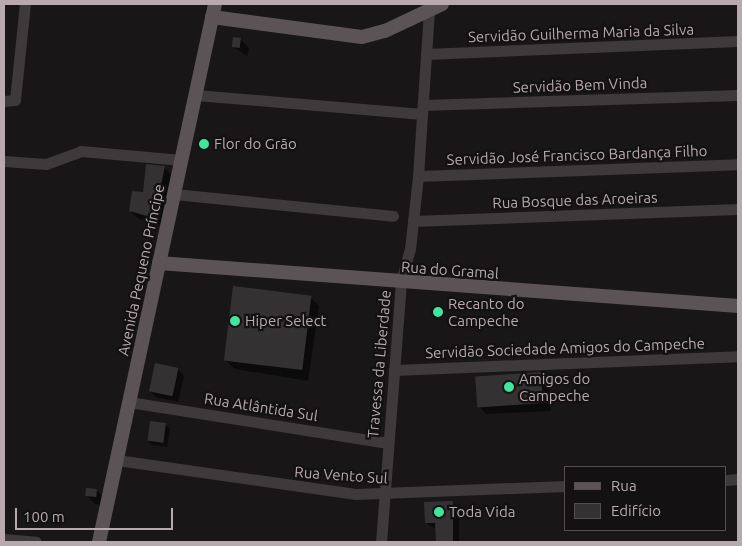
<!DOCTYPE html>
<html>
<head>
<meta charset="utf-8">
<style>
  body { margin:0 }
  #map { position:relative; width:742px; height:546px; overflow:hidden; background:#181616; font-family:Ubuntu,sans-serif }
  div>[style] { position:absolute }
  .shadow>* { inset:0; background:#0007 }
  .building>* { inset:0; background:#333131; transform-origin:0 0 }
  .minor>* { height:11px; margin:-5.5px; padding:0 5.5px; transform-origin:5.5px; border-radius:5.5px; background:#3e393a }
  .major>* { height:14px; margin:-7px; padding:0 7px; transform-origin:7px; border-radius:7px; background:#5b5356 }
  .dots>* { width:14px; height:14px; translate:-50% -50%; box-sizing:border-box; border:2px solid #131111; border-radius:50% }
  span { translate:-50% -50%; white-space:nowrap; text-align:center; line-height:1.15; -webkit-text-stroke:4.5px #131111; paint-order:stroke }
  .street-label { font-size:15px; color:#b7a9ae }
  .poi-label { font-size:15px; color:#b7a9ae }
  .left { translate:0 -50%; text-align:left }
  .frame { position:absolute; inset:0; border:5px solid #b7a9ae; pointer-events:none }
  .legend { position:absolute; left:564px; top:466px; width:162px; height:65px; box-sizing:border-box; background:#131111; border:1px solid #554e50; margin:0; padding:6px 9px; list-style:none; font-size:15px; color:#b7a9ae }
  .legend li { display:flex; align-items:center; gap:10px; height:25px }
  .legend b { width:25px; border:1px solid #554e50 }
  .scale { position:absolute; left:15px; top:508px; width:158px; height:22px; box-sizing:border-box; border:2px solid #b7a9ae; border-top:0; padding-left:6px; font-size:15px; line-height:18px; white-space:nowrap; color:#b7a9ae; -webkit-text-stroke:4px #131111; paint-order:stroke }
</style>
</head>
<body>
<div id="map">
  <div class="shadow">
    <i style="clip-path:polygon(240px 39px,249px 48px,247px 56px,233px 47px)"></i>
    <i style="clip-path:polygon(164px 167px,172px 176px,163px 226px,139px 219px,130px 211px)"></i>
    <i style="clip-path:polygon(234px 288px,311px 298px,319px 306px,308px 381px,235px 369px,226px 361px)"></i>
    <i style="clip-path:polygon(156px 364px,178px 369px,184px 376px,178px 402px,156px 397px,150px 391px)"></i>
    <i style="clip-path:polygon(541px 373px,549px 381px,551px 411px,486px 414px,478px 405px)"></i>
    <i style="clip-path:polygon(166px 425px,170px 429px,167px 447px,152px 445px,148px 441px)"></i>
    <i style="clip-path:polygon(96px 490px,105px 498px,104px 505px,95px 504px,87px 496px)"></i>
    <i style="clip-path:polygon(453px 502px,459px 509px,459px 542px,437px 542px,436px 529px,426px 523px)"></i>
  </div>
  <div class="building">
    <i style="left:233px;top:37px;width:8px;height:10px;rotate:7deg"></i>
    <i style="clip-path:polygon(146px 164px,165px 166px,154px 218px,129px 211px,132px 191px,143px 192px)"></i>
    <i style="left:233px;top:286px;width:79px;height:75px;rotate:7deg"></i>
    <i style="left:155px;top:363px;width:24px;height:29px;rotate:12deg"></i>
    <i style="left:541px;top:372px;width:31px;height:66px;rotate:86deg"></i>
    <i style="left:150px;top:421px;width:16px;height:20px;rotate:7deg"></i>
    <i style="left:86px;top:488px;width:11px;height:8px;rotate:5deg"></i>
    <i style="clip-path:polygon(453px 501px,453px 542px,436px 542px,435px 523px,425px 523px,424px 502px)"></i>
  </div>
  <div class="minor">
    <i style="left:426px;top:54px;width:312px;rotate:-2.4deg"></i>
    <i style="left:196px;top:95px;width:227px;rotate:4.8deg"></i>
    <i style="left:4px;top:101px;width:11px;rotate:-5deg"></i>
    <i style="left:15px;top:100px;width:97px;rotate:-84.1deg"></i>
    <i style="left:423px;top:105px;width:315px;rotate:-1.8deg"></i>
    <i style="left:4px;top:161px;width:42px;rotate:4.1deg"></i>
    <i style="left:46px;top:164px;width:37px;rotate:-20deg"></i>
    <i style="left:81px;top:151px;width:101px;rotate:5.1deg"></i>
    <i style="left:418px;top:176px;width:320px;rotate:-2.1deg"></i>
    <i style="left:174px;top:194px;width:220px;rotate:5.7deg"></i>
    <i style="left:413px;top:221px;width:325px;rotate:-2.1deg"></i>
    <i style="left:394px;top:370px;width:344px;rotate:-2.3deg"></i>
    <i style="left:129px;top:402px;width:262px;rotate:9deg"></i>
    <i style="left:117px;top:460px;width:241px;rotate:8.1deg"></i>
    <i style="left:356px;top:494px;width:210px;rotate:-2.2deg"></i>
    <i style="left:726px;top:480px;width:12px;rotate:-5deg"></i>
    <i style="left:4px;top:539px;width:32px;rotate:5deg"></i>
    <i style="left:381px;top:542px;width:261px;rotate:-85.6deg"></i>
    <i style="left:401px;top:282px;width:34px;rotate:-75deg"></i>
    <i style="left:410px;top:249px;width:73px;rotate:-83.7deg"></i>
    <i style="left:418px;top:176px;width:166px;rotate:-86.2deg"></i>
  </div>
  <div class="major">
    <i style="left:212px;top:17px;width:151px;rotate:7.6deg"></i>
    <i style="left:362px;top:37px;width:24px;rotate:-15deg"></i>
    <i style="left:385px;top:31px;width:63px;rotate:-25.3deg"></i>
    <i style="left:159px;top:263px;width:581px;rotate:4.25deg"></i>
    <i style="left:99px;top:542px;width:550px;rotate:-77.83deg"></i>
  </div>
  <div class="dots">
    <i style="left:204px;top:144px;background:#40e59e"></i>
    <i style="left:438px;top:312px;background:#40e59e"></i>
    <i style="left:235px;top:321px;background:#40e59e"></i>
    <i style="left:509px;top:387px;background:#40e59e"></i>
    <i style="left:439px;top:512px;background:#40e59e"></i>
  </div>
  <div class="street-label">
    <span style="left:581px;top:33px;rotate:-2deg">Servidão Guilherma Maria da Silva</span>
    <span style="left:580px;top:85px;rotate:-2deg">Servidão Bem Vinda</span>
    <span style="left:577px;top:155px;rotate:-2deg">Servidão José Francisco Bardança Filho</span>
    <span style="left:575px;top:200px;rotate:-2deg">Rua Bosque das Aroeiras</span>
    <span style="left:141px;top:270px;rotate:-78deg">Avenida Pequeno Príncipe</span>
    <span style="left:450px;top:270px;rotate:4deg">Rua do Gramal</span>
    <span style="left:565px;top:348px;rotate:-2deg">Servidão Sociedade Amigos do Campeche</span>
    <span style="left:379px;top:364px;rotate:-85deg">Travessa da Liberdade</span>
    <span style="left:261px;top:407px;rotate:9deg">Rua Atlântida Sul</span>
    <span style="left:341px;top:475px;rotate:4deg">Rua Vento Sul</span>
  </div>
  <div class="poi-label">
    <span class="left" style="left:214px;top:144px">Flor do Grão</span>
    <span class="left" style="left:448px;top:312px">Recanto do<br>Campeche</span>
    <span class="left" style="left:245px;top:321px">Hiper Select</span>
    <span class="left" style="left:519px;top:387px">Amigos do<br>Campeche</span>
    <span class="left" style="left:449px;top:512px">Toda Vida</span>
  </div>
  <div class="frame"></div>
  <ul class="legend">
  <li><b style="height:6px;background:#5b5356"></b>Rua</li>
  <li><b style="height:14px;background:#333131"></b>Edifício</li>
  </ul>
  <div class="scale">100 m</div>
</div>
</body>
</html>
